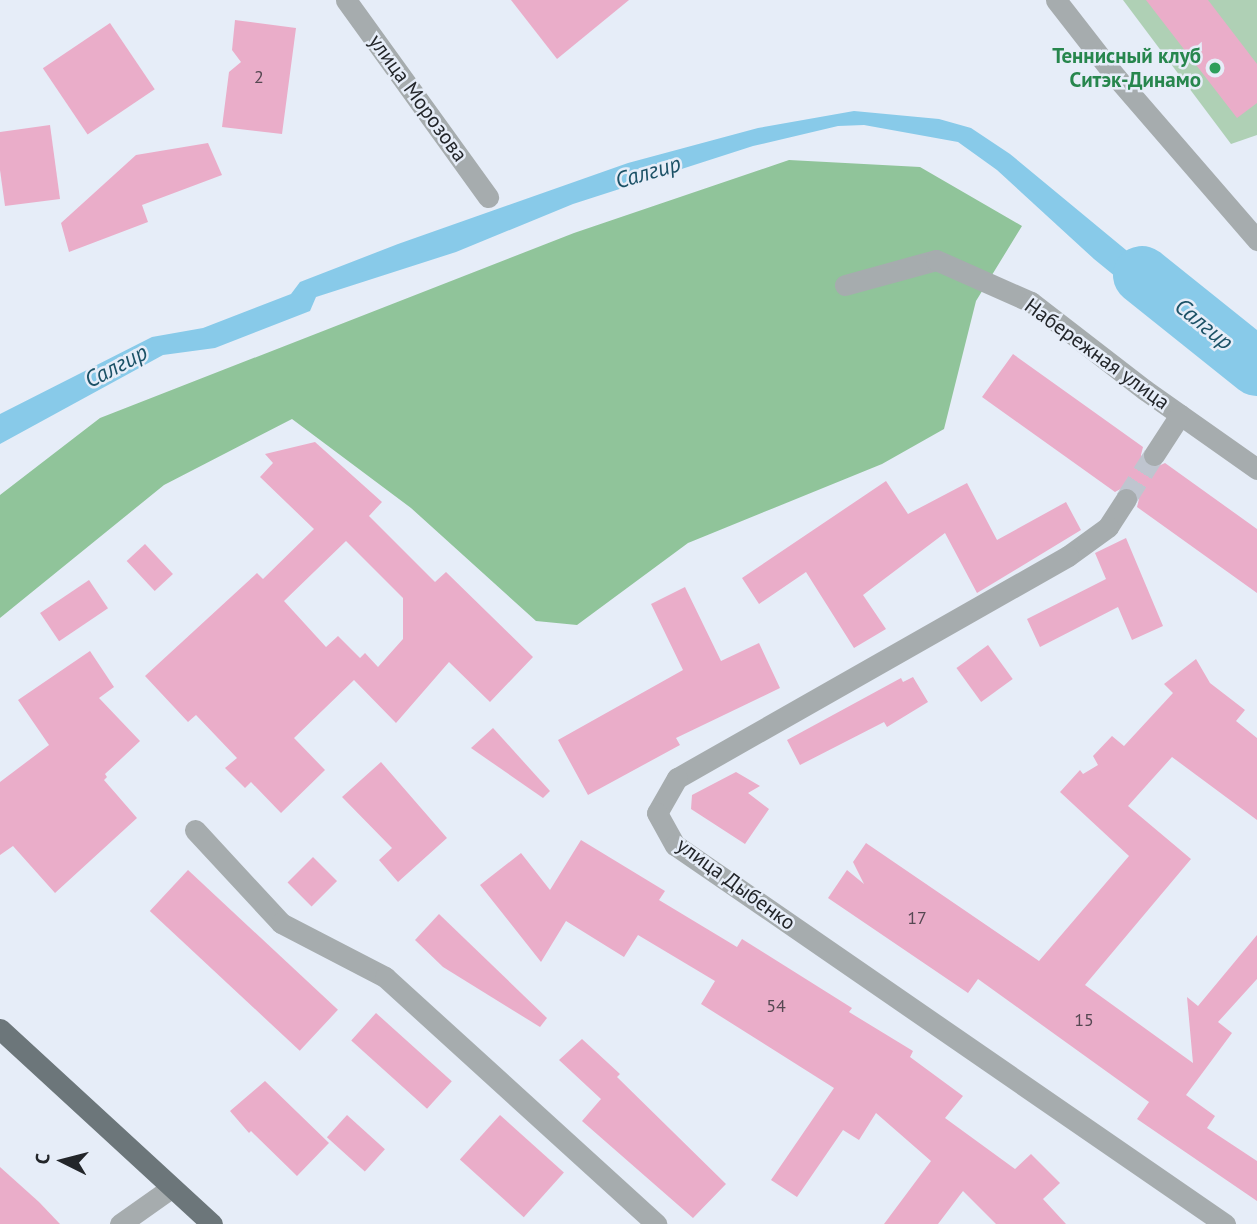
<!DOCTYPE html>
<html>
<head>
<meta charset="utf-8">
<style>
  body { margin:0 }
  #map { position:relative; width:1257px; height:1224px; overflow:hidden; background:#e6edf8; font-family:"PT Sans",sans-serif }
  div>[style] { position:absolute }
  .green>* { inset:0; background:#afd0b5 }
  .forest>* { inset:0; background:#90c49a }
  .water>* { inset:0; background:#88cae9 }
  .river>* { height:58px; margin:-29px; padding:0 29px; transform-origin:29px; border-radius:29px; background:#88cae9 }
  .building>* { inset:0; background:#eaadc9; transform-origin:0 0 }
  .minor-tunnel>* { height:21px; margin-top:-10.5px; transform-origin:0; background:repeating-linear-gradient(90deg,#bfc5cf 0 21px,transparent 0 31px) }
  .minor>* { height:21px; margin:-10.5px; padding:0 10.5px; transform-origin:10.5px; border-radius:10.5px; background:#a6acae }
  .major>* { height:21px; margin:-10.5px; padding:0 10.5px; transform-origin:10.5px; border-radius:10.5px; background:#6c767a }
  .dots>* { width:19px; height:19px; translate:-50% -50%; box-sizing:border-box; border:4px solid #e6edf8; border-radius:50% }
  span { translate:-50% -50%; white-space:nowrap; text-align:center; line-height:1.15; -webkit-text-stroke:5px #e6edf8; paint-order:stroke }
  .number-label { font-size:18px; color:#554852 }
  .number-label span { -webkit-text-stroke-width:0 }
  .leisure-label { font-size:21px; color:#27864d; font-weight:700 }
  .right { translate:-100% -50%; text-align:right }
  .street-label { font-size:21px; color:#23262a }
  .water-label { font-size:23px; color:#1b5166; font-style:italic }
  .north { position:absolute; left:28px; top:1126px; width:70px; height:70px; -webkit-text-stroke:5px #e6edf8; paint-order:stroke; rotate:276deg; font-size:19px; font-weight:700; line-height:28px; text-align:center; color:#23262a }
  .north::after { content:''; display:block; margin:auto; width:24px; height:32px; background:#23262a; clip-path:polygon(50% 0,100% 100%,50% 72%,0 100%) }
</style>
</head>
<body>
<div id="map">
  <div class="green">
    <i style="clip-path:polygon(1123px 0,1257px 0,1257px 135px,1231px 144px)"></i>
  </div>
  <div class="forest">
    <i style="clip-path:polygon(789px 160px,920px 167px,1022px 226px,976px 301px,944px 429px,882px 464px,688px 543px,577px 625px,536px 621px,411px 508px,292px 419px,164px 485px,0 618px,0 495px,100px 418px,574px 233px)"></i>
  </div>
  <div class="water">
    <i style="clip-path:polygon(854px 111px,939px 119px,971px 128px,1010px 154px,1207px 317px,1192px 339px,1094px 259px,997px 170px,958px 142px,864px 125px,838px 126px,753px 146px,573px 204px,456px 252px,316px 297px,310px 311px,215px 348px,163px 355px,0 444px,0 414px,152px 337px,203px 328px,291px 294px,300px 282px,398px 244px,628px 163px,758px 128px)"></i>
    <i style="clip-path:polygon(1225px 324px,1257px 350px,1257px 389px,1208px 350px)"></i>
  </div>
  <div class="river">
    <i style="left:1142px;top:275px;width:147px;rotate:38.7deg"></i>
  </div>
  <div class="building">
    <i style="clip-path:polygon(511px 0,629px 0,557px 59px)"></i>
    <i style="clip-path:polygon(1146px 0,1208px 0,1257px 64px,1257px 103px,1237px 118px)"></i>
    <i style="clip-path:polygon(235px 20px,296px 28px,282px 134px,222px 127px,229px 72px,241px 62px,232px 50px)"></i>
    <i style="left:110px;top:23px;width:80px;height:81px;rotate:56deg"></i>
    <i style="clip-path:polygon(50px 125px,60px 199px,5px 206px,0 170px,0 132px)"></i>
    <i style="clip-path:polygon(208px 143px,222px 175px,142px 205px,148px 222px,69px 252px,61px 223px,136px 155px)"></i>
    <i style="clip-path:polygon(1013px 354px,1143px 447px,1141px 455px,1146px 466px,1154px 468px,1165px 463px,1257px 529px,1257px 593px,1137px 507px,1139px 499px,1134px 488px,1126px 486px,1115px 492px,982px 397px)"></i>
    <i style="clip-path:polygon(evenodd,315px 442px,382px 502px,369px 516px,435px 582px,446px 572px,533px 657px,490px 702px,449px 662px,396px 723px,354px 680px,294px 738px,325px 770px,281px 813px,251px 782px,245px 788px,225px 768px,237px 758px,196px 715px,188px 722px,145px 676px,257px 573px,263px 579px,314px 529px,260px 477px,273px 463px,265px 454px,315px 442px,346px 541px,403px 598px,403px 639px,378px 667px,365px 653px,360px 658px,338px 636px,326px 647px,284px 601px,346px 541px)"></i>
    <i style="clip-path:polygon(886px 481px,908px 514px,967px 483px,997px 540px,1066px 502px,1081px 530px,977px 593px,945px 533px,863px 595px,886px 629px,854px 648px,806px 572px,759px 604px,742px 578px)"></i>
    <i style="clip-path:polygon(1126px 538px,1163px 626px,1132px 640px,1118px 607px,1040px 647px,1027px 619px,1106px 579px,1095px 553px)"></i>
    <i style="left:145px;top:544px;width:41px;height:25px;rotate:47deg"></i>
    <i style="left:89px;top:580px;width:34px;height:59px;rotate:56deg"></i>
    <i style="clip-path:polygon(685px 587px,721px 661px,759px 643px,780px 688px,676px 738px,680px 745px,588px 795px,558px 740px,683px 670px,651px 604px)"></i>
    <i style="left:988px;top:645px;width:42px;height:39px;rotate:54deg"></i>
    <i style="clip-path:polygon(90px 651px,114px 687px,99px 698px,140px 741px,105px 774px,107px 777px,104px 780px,137px 818px,55px 893px,13px 846px,0 855px,0 782px,49px 745px,18px 700px)"></i>
    <i style="clip-path:polygon(1196px 659px,1210px 683px,1245px 710px,1236px 721px,1257px 738px,1257px 820px,1172px 757px,1128px 806px,1191px 859px,1085px 985px,1193px 1063px,1187px 997px,1198px 1006px,1257px 935px,1257px 979px,1218px 1022px,1232px 1033px,1186px 1095px,1215px 1116px,1207px 1128px,1257px 1161px,1257px 1201px,1137px 1119px,1149px 1102px,978px 979px,968px 993px,828px 898px,847px 870px,864px 884px,853px 862px,866px 843px,1039px 961px,1129px 856px,1060px 792px,1080px 770px,1083px 774px,1098px 765px,1093px 756px,1112px 736px,1124px 746px,1173px 693px,1164px 684px)"></i>
    <i style="clip-path:polygon(913px 677px,928px 702px,887px 727px,884px 722px,800px 765px,787px 740px,901px 678px,903px 682px)"></i>
    <i style="clip-path:polygon(493px 728px,550px 791px,543px 798px,471px 748px)"></i>
    <i style="clip-path:polygon(381px 762px,447px 838px,398px 882px,379px 860px,392px 848px,342px 797px)"></i>
    <i style="clip-path:polygon(736px 772px,760px 786px,748px 793px,769px 809px,745px 844px,691px 809px,692px 795px)"></i>
    <i style="clip-path:polygon(581px 840px,665px 891px,659px 900px,737px 947px,742px 939px,852px 1008px,849px 1012px,913px 1051px,910px 1057px,963px 1096px,945px 1118px,1015px 1169px,1031px 1154px,1060px 1183px,1043px 1199px,1066px 1224px,996px 1224px,963px 1191px,938px 1224px,884px 1224px,931px 1161px,876px 1113px,859px 1140px,843px 1130px,797px 1197px,771px 1180px,834px 1088px,701px 1004px,715px 981px,638px 935px,624px 957px,566px 921px,541px 962px,480px 885px,521px 853px,550px 890px)"></i>
    <i style="left:313px;top:857px;width:34px;height:36px;rotate:45deg"></i>
    <i style="left:188px;top:870px;width:205px;height:56px;rotate:43deg"></i>
    <i style="clip-path:polygon(439px 914px,547px 1018px,540px 1027px,443px 967px,415px 940px)"></i>
    <i style="left:376px;top:1013px;width:102px;height:37px;rotate:42deg"></i>
    <i style="clip-path:polygon(582px 1039px,620px 1074px,617px 1077px,726px 1184px,693px 1218px,582px 1121px,601px 1099px,559px 1060px)"></i>
    <i style="clip-path:polygon(265px 1081px,329px 1143px,297px 1176px,251px 1131px,249px 1133px,230px 1111px)"></i>
    <i style="left:347px;top:1115px;width:51px;height:30px;rotate:42deg"></i>
    <i style="left:500px;top:1115px;width:86px;height:60px;rotate:42deg"></i>
    <i style="clip-path:polygon(0 1167px,39px 1202px,60px 1224px,0 1224px)"></i>
  </div>
  <div class="minor-tunnel">
    <i style="left:1126px;top:499px;width:52px;rotate:-57.5deg"></i>
  </div>
  <div class="minor">
    <i style="left:346px;top:0;width:243px;rotate:54.2deg"></i>
    <i style="left:1056px;top:0;width:98px;rotate:52.1deg"></i>
    <i style="left:1116px;top:77px;width:216px;rotate:49.1deg"></i>
    <i style="left:845px;top:285px;width:94px;rotate:-15.4deg"></i>
    <i style="left:936px;top:260px;width:104px;rotate:23.9deg"></i>
    <i style="left:1031px;top:302px;width:144px;rotate:37.7deg"></i>
    <i style="left:1145px;top:390px;width:137px;rotate:35.2deg"></i>
    <i style="left:1154px;top:455px;width:48px;rotate:-57deg"></i>
    <i style="left:1126px;top:499px;width:33px;rotate:123deg"></i>
    <i style="left:1108px;top:527px;width:49px;rotate:144.1deg"></i>
    <i style="left:1068px;top:556px;width:450px;rotate:150.4deg"></i>
    <i style="left:677px;top:778px;width:40px;rotate:119.7deg"></i>
    <i style="left:657px;top:813px;width:37px;rotate:61deg"></i>
    <i style="left:675px;top:845px;width:668px;rotate:34.57deg"></i>
    <i style="left:195px;top:830px;width:127px;rotate:47.2deg"></i>
    <i style="left:281px;top:923px;width:117px;rotate:27.4deg"></i>
    <i style="left:385px;top:977px;width:367px;rotate:42.3deg"></i>
    <i style="left:120px;top:1224px;width:62px;rotate:-35.2deg"></i>
  </div>
  <div class="major">
    <i style="left:0;top:1029px;width:288px;rotate:42.6deg"></i>
  </div>
  <div class="dots">
    <i style="left:1215px;top:68px;background:#2e9e5b"></i>
  </div>
  <div class="number-label">
    <span style="left:259px;top:77px">2</span>
    <span style="left:917px;top:918px">17</span>
    <span style="left:776px;top:1006px">54</span>
    <span style="left:1084px;top:1020px">15</span>
  </div>
  <div class="leisure-label">
    <span class="right" style="left:1201px;top:68px">Теннисный клуб<br>Ситэк-Динамо</span>
  </div>
  <div class="street-label">
    <span style="left:418px;top:98px;rotate:54deg">улица Морозова</span>
    <span style="left:1097px;top:354px;rotate:36deg">Набережная улица</span>
    <span style="left:736px;top:884px;rotate:36deg">улица Дыбенко</span>
  </div>
  <div class="water-label">
    <span style="left:648px;top:172px;rotate:-16deg">Салгир</span>
    <span style="left:1204px;top:324px;rotate:39deg">Салгир</span>
    <span style="left:116px;top:366px;rotate:-28deg">Салгир</span>
  </div>
  <div class="north">С</div>
</div>
</body>
</html>
